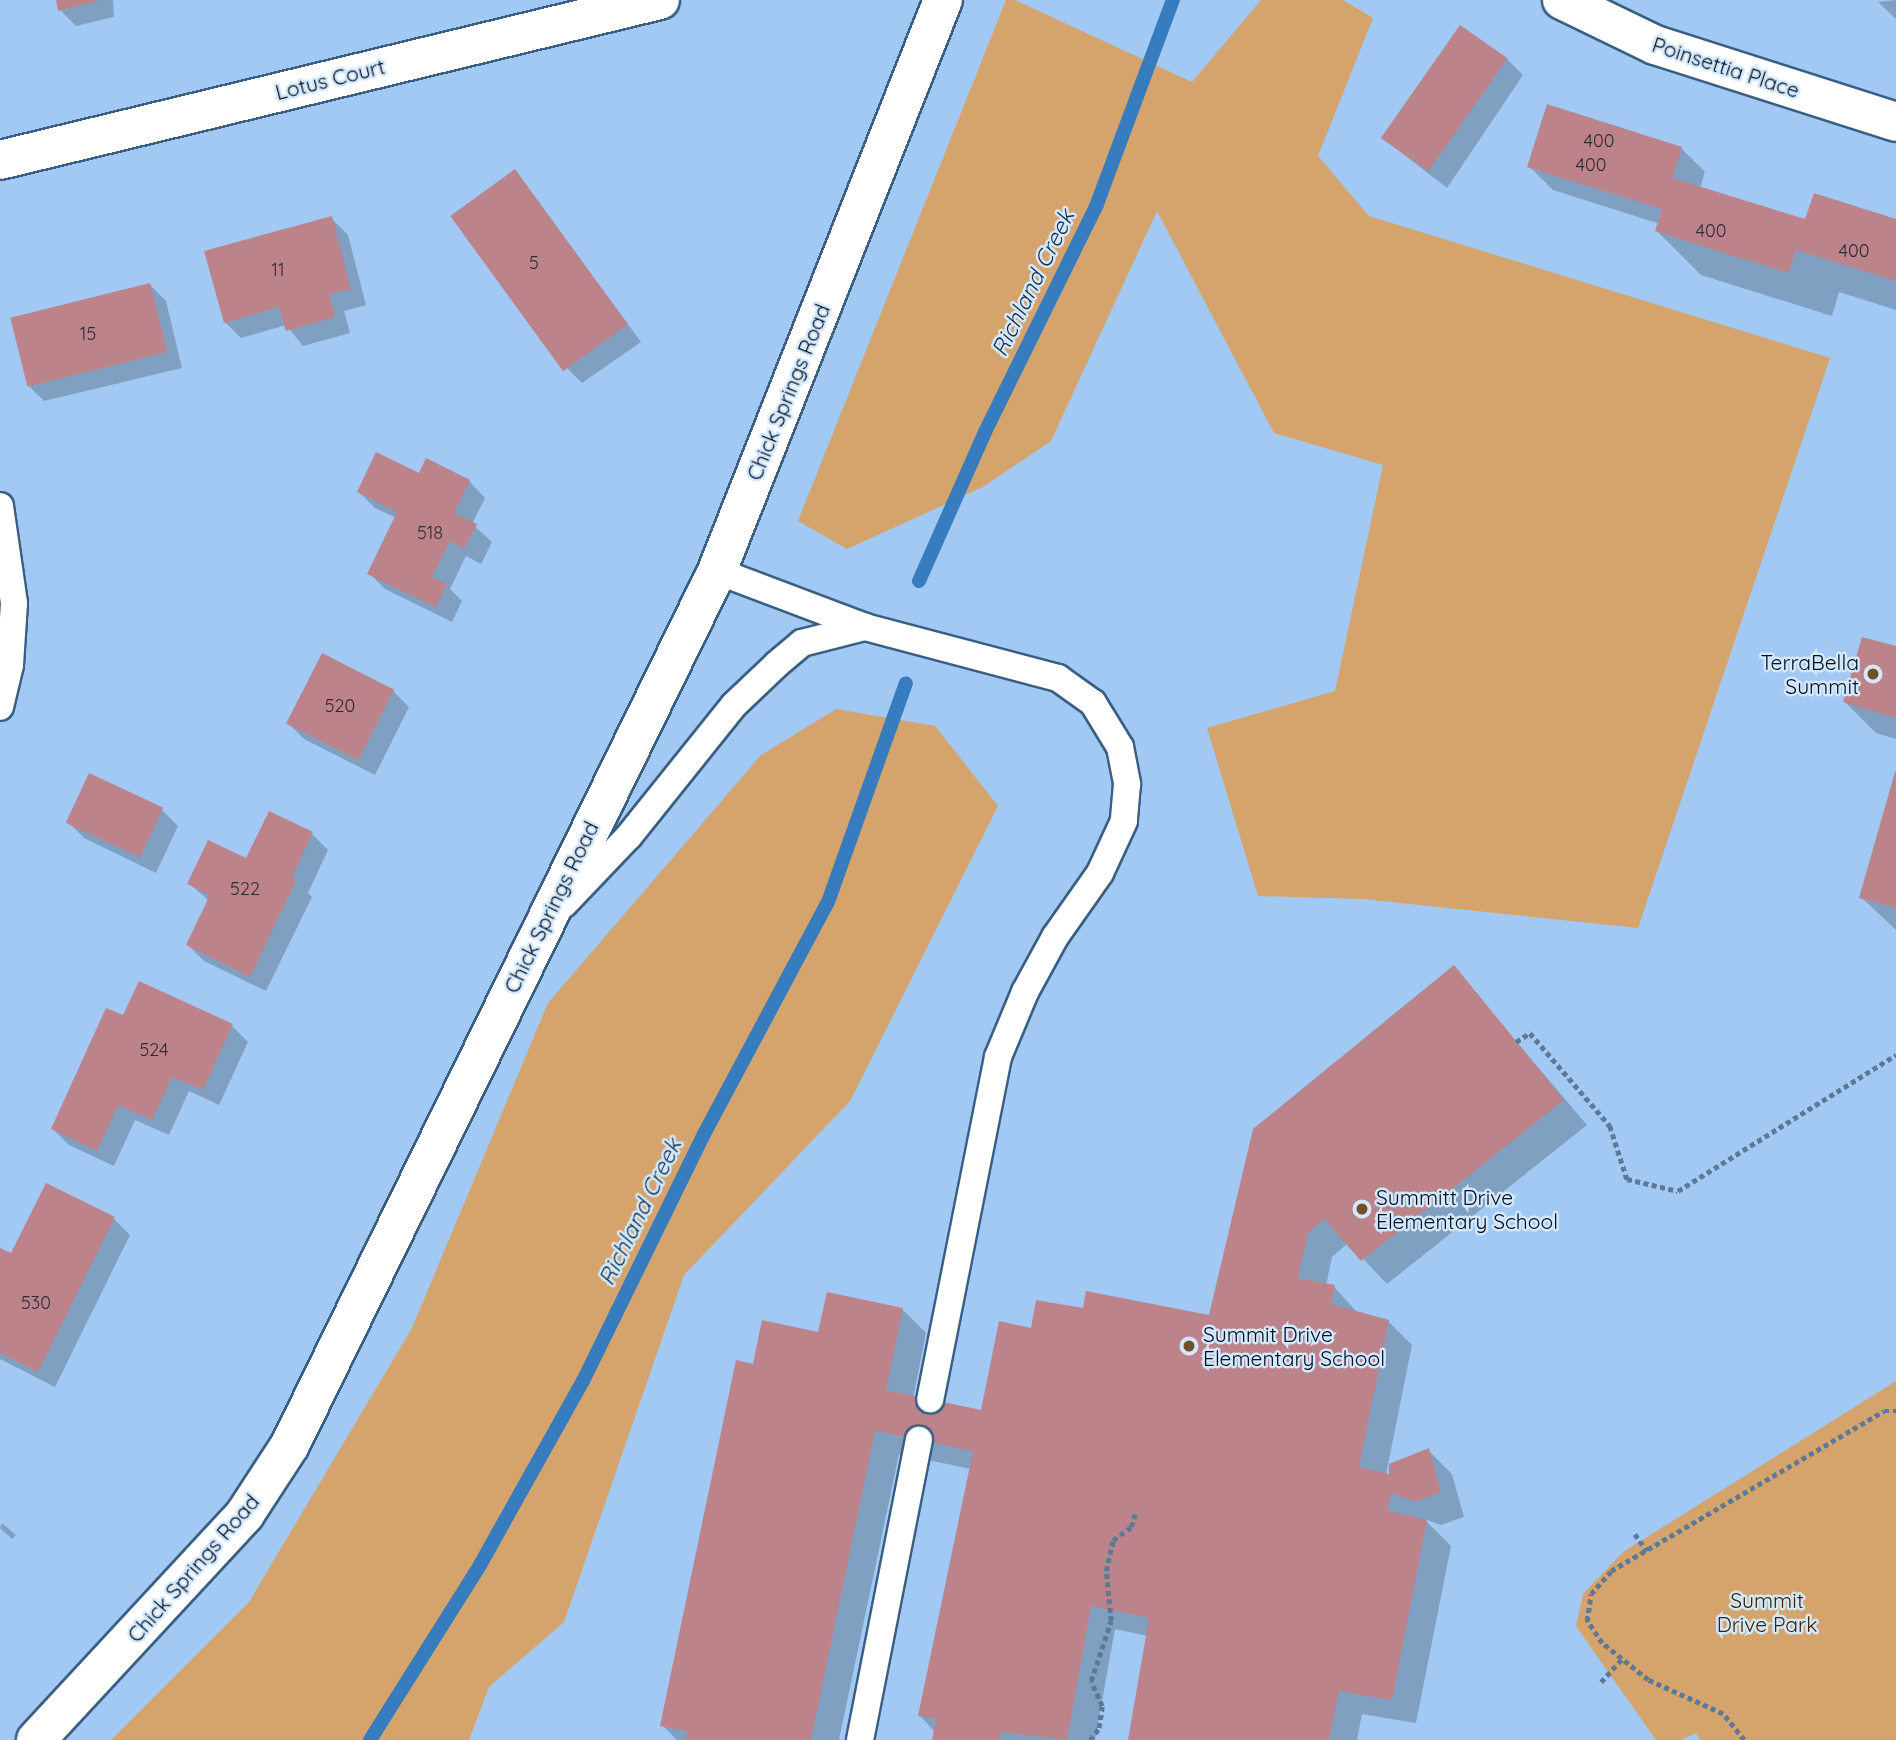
<!DOCTYPE html>
<html>
<head>
<meta charset="utf-8">
<style>
  body { margin:0 }
  #map { position:relative; width:1896px; height:1740px; overflow:hidden; background:#a1c9f3; font-family:Quicksand,sans-serif }
  div>[style] { position:absolute }
  .green>* { inset:0; background:#d4a46c }
  .shadow>* { inset:0; background:#0003 }
  .stream>* { height:14px; margin:-7px; padding:0 7px; transform-origin:7px; border-radius:7px; background:#367cbe }
  .building>* { inset:0; background:#bd838b; transform-origin:0 0 }
  .path>* { height:4.5px; margin-top:-2.25px; transform-origin:0; background:repeating-linear-gradient(90deg,#5d7997 0 5px,transparent 0 8.5px) }
  .roads { filter:drop-shadow(2px 0 #3a5f83) drop-shadow(-2px 0 #3a5f83) drop-shadow(0 2px #3a5f83) drop-shadow(0 -2px #3a5f83) }
  .service>* { height:26px; margin:-13px; padding:0 13px; transform-origin:13px; border-radius:13px; background:#fff }
  .minor>* { height:38px; margin:-19px; padding:0 19px; transform-origin:19px; border-radius:19px; background:#fff }
  .tertiary>* { height:38px; margin:-19px; padding:0 19px; transform-origin:19px; border-radius:19px; background:#fff }
  .dots>* { width:19px; height:19px; translate:-50% -50%; box-sizing:border-box; border:4px solid #d3e8fd; border-radius:50% }
  span { translate:-50% -50%; white-space:nowrap; text-align:center; line-height:1.15; -webkit-text-stroke:5px #d3e8fd; paint-order:stroke }
  .number-label { font-size:18px; color:#312b38 }
  .number-label span { -webkit-text-stroke-width:0 }
  .street-label { font-size:21px; color:#020e1c }
  .poi-label { font-size:21px; color:#020e1c }
  .right { translate:-100% -50%; text-align:right }
  .left { translate:0 -50%; text-align:left }
  .park-label { font-size:21px; color:#3c2300 }
  .water-label { font-size:23px; color:#122f4b; font-style:italic }
</style>
</head>
<body>
<div id="map">
  <div class="green">
    <i style="clip-path:polygon(1006px 0,1015px 0,1192px 82px,1261px 0,1343px 0,1373px 18px,1318px 156px,1369px 216px,1830px 358px,1638px 928px,1363px 899px,1258px 896px,1207px 728px,1335px 691px,1383px 465px,1274px 433px,1157px 211px,1051px 441px,983px 487px,847px 549px,798px 521px)"></i>
    <i style="clip-path:polygon(836px 709px,935px 726px,998px 806px,850px 1101px,684px 1275px,564px 1622px,489px 1687px,469px 1740px,111px 1740px,249px 1602px,412px 1328px,548px 1003px,761px 755px)"></i>
    <i style="clip-path:polygon(1896px 1381px,1896px 1740px,1700px 1740px,1696px 1733px,1681px 1740px,1656px 1740px,1576px 1626px,1583px 1594px,1623px 1552px)"></i>
  </div>
  <div class="shadow">
    <i style="clip-path:polygon(58px 0,113px 0,114px 17px,76px 26px,60px 10px)"></i>
    <i style="clip-path:polygon(1896px 0,1896px 19px,1878px 2px)"></i>
    <i style="clip-path:polygon(1507px 59px,1523px 75px,1447px 188px,1385px 140px)"></i>
    <i style="clip-path:polygon(1681px 148px,1705px 172px,1700px 188px,1807px 221px,1896px 221px,1896px 310px,1839px 292px,1832px 316px,1701px 275px,1657px 231px,1660px 224px,1553px 190px,1529px 166px)"></i>
    <i style="clip-path:polygon(515px 171px,641px 342px,582px 383px,566px 367px)"></i>
    <i style="clip-path:polygon(331px 218px,348px 235px,366px 305px,344px 311px,350px 333px,303px 346px,286px 325px,241px 338px,225px 322px)"></i>
    <i style="clip-path:polygon(150px 285px,166px 301px,182px 368px,44px 401px,28px 385px)"></i>
    <i style="clip-path:polygon(419px 475px,469px 481px,485px 498px,472px 524px,492px 542px,481px 564px,466px 556px,450px 589px,462px 601px,452px 622px,385px 589px,369px 573px,396px 518px,375px 508px,359px 492px)"></i>
    <i style="clip-path:polygon(1896px 648px,1896px 739px,1876px 733px,1845px 702px)"></i>
    <i style="clip-path:polygon(393px 691px,409px 707px,375px 775px,304px 739px,288px 723px)"></i>
    <i style="clip-path:polygon(1896px 776px,1896px 930px,1861px 897px)"></i>
    <i style="clip-path:polygon(162px 810px,178px 826px,156px 873px,84px 838px,68px 822px)"></i>
    <i style="clip-path:polygon(269px 813px,312px 834px,328px 850px,308px 893px,312px 897px,266px 991px,204px 961px,188px 945px,209px 901px,189px 883px,247px 860px)"></i>
    <i style="clip-path:polygon(1454px 968px,1587px 1125px,1387px 1284px,1348px 1243px,1332px 1257px,1326px 1285px,1334px 1287px,1358px 1313px,1388px 1321px,1412px 1345px,1386px 1475px,1391px 1477px,1428px 1450px,1452px 1474px,1464px 1517px,1441px 1525px,1424px 1519px,1451px 1546px,1416px 1723px,1362px 1714px,1357px 1740px,1130px 1740px,1148px 1636px,1115px 1629px,1095px 1740px,935px 1740px,935px 1732px,920px 1716px,971px 1469px,899px 1454px,839px 1740px,677px 1740px,662px 1725px,754px 1366px,820px 1334px,902px 1309px,926px 1333px,913px 1398px,982px 1412px,1032px 1330px,1085px 1310px,1210px 1317px)"></i>
    <i style="clip-path:polygon(140px 984px,232px 1026px,248px 1042px,219px 1105px,189px 1091px,169px 1135px,135px 1120px,114px 1166px,69px 1145px,53px 1129px,124px 1018px)"></i>
    <i style="clip-path:polygon(114px 1219px,130px 1235px,55px 1387px,0 1359px,0 1250px,12px 1256px)"></i>
    <i style="clip-path:polygon(2px 1523px,16px 1535px,12px 1539px,0 1528px)"></i>
  </div>
  <div class="stream">
    <i style="left:919px;top:581px;width:163px;rotate:-66.1deg"></i>
    <i style="left:985px;top:432px;width:254px;rotate:-63.8deg"></i>
    <i style="left:1097px;top:204px;width:218px;rotate:-69.6deg"></i>
    <i style="left:370px;top:1740px;width:207px;rotate:-57.8deg"></i>
    <i style="left:480px;top:1565px;width:211px;rotate:-60.8deg"></i>
    <i style="left:583px;top:1381px;width:275px;rotate:-63.9deg"></i>
    <i style="left:704px;top:1134px;width:263px;rotate:-61.9deg"></i>
    <i style="left:828px;top:902px;width:232px;rotate:-70.4deg"></i>
  </div>
  <div class="building">
    <i style="clip-path:polygon(56px 0,98px 0,98px 1px,58px 11px)"></i>
    <i style="left:1460px;top:25px;width:58px;height:138px;rotate:35deg"></i>
    <i style="clip-path:polygon(1547px 104px,1682px 147px,1672px 178px,1805px 219px,1814px 193px,1896px 219px,1896px 281px,1796px 250px,1788px 273px,1655px 231px,1662px 209px,1527px 167px)"></i>
    <i style="left:515px;top:169px;width:192px;height:80px;rotate:54deg"></i>
    <i style="clip-path:polygon(332px 216px,351px 289px,329px 295px,335px 317px,286px 331px,279px 307px,224px 323px,204px 251px)"></i>
    <i style="left:150px;top:283px;width:71px;height:144px;rotate:76deg"></i>
    <i style="clip-path:polygon(376px 452px,419px 473px,426px 458px,470px 480px,454px 513px,477px 524px,464px 549px,450px 541px,432px 577px,447px 584px,436px 607px,367px 574px,397px 512px,357px 492px)"></i>
    <i style="clip-path:polygon(1862px 637px,1896px 646px,1896px 718px,1843px 702px)"></i>
    <i style="left:322px;top:653px;width:81px;height:79px;rotate:27deg"></i>
    <i style="clip-path:polygon(1895px 772px,1896px 772px,1896px 908px,1859px 898px)"></i>
    <i style="left:89px;top:773px;width:82px;height:55px;rotate:25deg"></i>
    <i style="clip-path:polygon(269px 811px,313px 832px,292px 877px,297px 879px,250px 977px,186px 945px,210px 895px,187px 884px,208px 840px,246px 858px)"></i>
    <i style="clip-path:polygon(1454px 965px,1564px 1100px,1361px 1261px,1324px 1219px,1308px 1233px,1298px 1278px,1335px 1285px,1331px 1304px,1389px 1320px,1359px 1467px,1389px 1474px,1389px 1464px,1429px 1448px,1441px 1492px,1415px 1502px,1391px 1493px,1388px 1511px,1427px 1520px,1392px 1700px,1339px 1691px,1329px 1740px,1128px 1740px,1149px 1618px,1091px 1606px,1067px 1740px,1001px 1732px,1000px 1740px,932px 1740px,936px 1719px,918px 1716px,973px 1451px,875px 1431px,811px 1740px,685px 1740px,687px 1731px,660px 1726px,736px 1360px,753px 1364px,762px 1320px,818px 1332px,827px 1292px,903px 1308px,886px 1390px,981px 1410px,999px 1321px,1031px 1328px,1036px 1300px,1083px 1308px,1086px 1291px,1209px 1315px,1253px 1129px)"></i>
    <i style="clip-path:polygon(139px 981px,233px 1024px,203px 1090px,172px 1077px,152px 1120px,118px 1105px,97px 1151px,51px 1129px,106px 1008px,123px 1015px)"></i>
    <i style="clip-path:polygon(46px 1183px,115px 1217px,38px 1372px,0 1353px,0 1248px,11px 1253px)"></i>
  </div>
  <div class="path">
    <i style="left:1516px;top:1042px;width:17px;rotate:-33deg"></i>
    <i style="left:1530px;top:1033px;width:123px;rotate:49.3deg"></i>
    <i style="left:1610px;top:1126px;width:56px;rotate:72.2deg"></i>
    <i style="left:1627px;top:1179px;width:52px;rotate:13.2deg"></i>
    <i style="left:1678px;top:1191px;width:257px;rotate:-32deg"></i>
    <i style="left:1635px;top:1534px;width:21px;rotate:55deg"></i>
    <i style="left:1601px;top:1682px;width:31px;rotate:-48deg"></i>
    <i style="left:1090px;top:1740px;width:15px;rotate:-53deg"></i>
    <i style="left:1099px;top:1728px;width:22px;rotate:-82deg"></i>
    <i style="left:1102px;top:1706px;width:27px;rotate:-114deg"></i>
    <i style="left:1091px;top:1681px;width:63px;rotate:-71.6deg"></i>
    <i style="left:1111px;top:1621px;width:50px;rotate:-95.7deg"></i>
    <i style="left:1106px;top:1571px;width:32px;rotate:-77deg"></i>
    <i style="left:1113px;top:1540px;width:22px;rotate:-36deg"></i>
    <i style="left:1131px;top:1527px;width:16px;rotate:-72deg"></i>
    <i style="left:1744px;top:1740px;width:33px;rotate:-129deg"></i>
    <i style="left:1723px;top:1714px;width:82px;rotate:-155.6deg"></i>
    <i style="left:1648px;top:1680px;width:59px;rotate:-141.2deg"></i>
    <i style="left:1602px;top:1643px;width:27px;rotate:-124deg"></i>
    <i style="left:1587px;top:1621px;width:27px;rotate:-82deg"></i>
    <i style="left:1591px;top:1594px;width:30px;rotate:-49deg"></i>
    <i style="left:1611px;top:1571px;width:316px;rotate:-30.4deg"></i>
    <i style="left:1884px;top:1411px;width:12px"></i>
  </div>
  <div class="roads">
    <div class="service">
      <i style="left:0;top:506px;width:98px;rotate:81.8deg"></i>
      <i style="left:14px;top:603px;width:62px;rotate:93.7deg"></i>
      <i style="left:10px;top:665px;width:43px;rotate:103.4deg"></i>
      <i style="left:717px;top:571px;width:158px;rotate:20.7deg"></i>
      <i style="left:865px;top:627px;width:200px;rotate:14.8deg"></i>
      <i style="left:1058px;top:678px;width:43px;rotate:35.5deg"></i>
      <i style="left:1093px;top:703px;width:52px;rotate:58.5deg"></i>
      <i style="left:1120px;top:747px;width:38px;rotate:79deg"></i>
      <i style="left:1127px;top:784px;width:37px;rotate:95deg"></i>
      <i style="left:1124px;top:821px;width:57px;rotate:114.8deg"></i>
      <i style="left:1100px;top:873px;width:78px;rotate:125.1deg"></i>
      <i style="left:1055px;top:937px;width:63px;rotate:118.6deg"></i>
      <i style="left:1025px;top:992px;width:70px;rotate:112.6deg"></i>
      <i style="left:998px;top:1057px;width:349px;rotate:101.2deg"></i>
      <i style="left:564px;top:904px;width:94px;rotate:-46.3deg"></i>
      <i style="left:629px;top:836px;width:168px;rotate:-51.3deg"></i>
      <i style="left:734px;top:705px;width:59px;rotate:-43.6deg"></i>
      <i style="left:777px;top:664px;width:33px;rotate:-40deg"></i>
      <i style="left:802px;top:643px;width:65px;rotate:-14.3deg"></i>
      <i style="left:860px;top:1740px;width:306px;rotate:-78.9deg"></i>
    </div>
    <div class="minor">
      <i style="left:1562px;top:0;width:103px;rotate:25.8deg"></i>
      <i style="left:1655px;top:45px;width:253px;rotate:17.7deg"></i>
      <i style="left:0;top:160px;width:679px;rotate:-13.63deg"></i>
    </div>
    <div class="tertiary">
      <i style="left:36px;top:1740px;width:308px;rotate:-47.2deg"></i>
      <i style="left:245px;top:1514px;width:82px;rotate:-56.9deg"></i>
      <i style="left:290px;top:1445px;width:973px;rotate:-63.96deg"></i>
      <i style="left:717px;top:571px;width:614px;rotate:-68.41deg"></i>
    </div>
  </div>
  <div class="dots">
    <i style="left:1873px;top:674px;background:#715027"></i>
    <i style="left:1362px;top:1209px;background:#715027"></i>
    <i style="left:1189px;top:1346px;background:#715027"></i>
  </div>
  <div class="number-label">
    <span style="left:1599px;top:141px">400</span>
    <span style="left:1591px;top:165px">400</span>
    <span style="left:1711px;top:231px">400</span>
    <span style="left:1854px;top:251px">400</span>
    <span style="left:534px;top:263px">5</span>
    <span style="left:278px;top:270px">11</span>
    <span style="left:88px;top:334px">15</span>
    <span style="left:430px;top:533px">518</span>
    <span style="left:340px;top:706px">520</span>
    <span style="left:245px;top:889px">522</span>
    <span style="left:154px;top:1050px">524</span>
    <span style="left:36px;top:1303px">530</span>
  </div>
  <div class="street-label">
    <span style="left:1726px;top:67px;rotate:18deg">Poinsettia Place</span>
    <span style="left:330px;top:79px;rotate:-14deg">Lotus Court</span>
    <span style="left:788px;top:392px;rotate:-68deg">Chick Springs Road</span>
    <span style="left:551px;top:907px;rotate:-64deg">Chick Springs Road</span>
    <span style="left:193px;top:1568px;rotate:-49deg">Chick Springs Road</span>
  </div>
  <div class="poi-label">
    <span class="right" style="left:1859px;top:674px">TerraBella<br>Summit</span>
    <span class="left" style="left:1376px;top:1209px">Summitt Drive<br>Elementary School</span>
    <span class="left" style="left:1203px;top:1346px">Summit Drive<br>Elementary School</span>
  </div>
  <div class="park-label">
    <span style="left:1767px;top:1612px">Summit<br>Drive Park</span>
  </div>
  <div class="water-label">
    <span style="left:1033px;top:283px;rotate:-64deg">Richland Creek</span>
    <span style="left:640px;top:1212px;rotate:-64deg">Richland Creek</span>
  </div>
</div>
</body>
</html>
